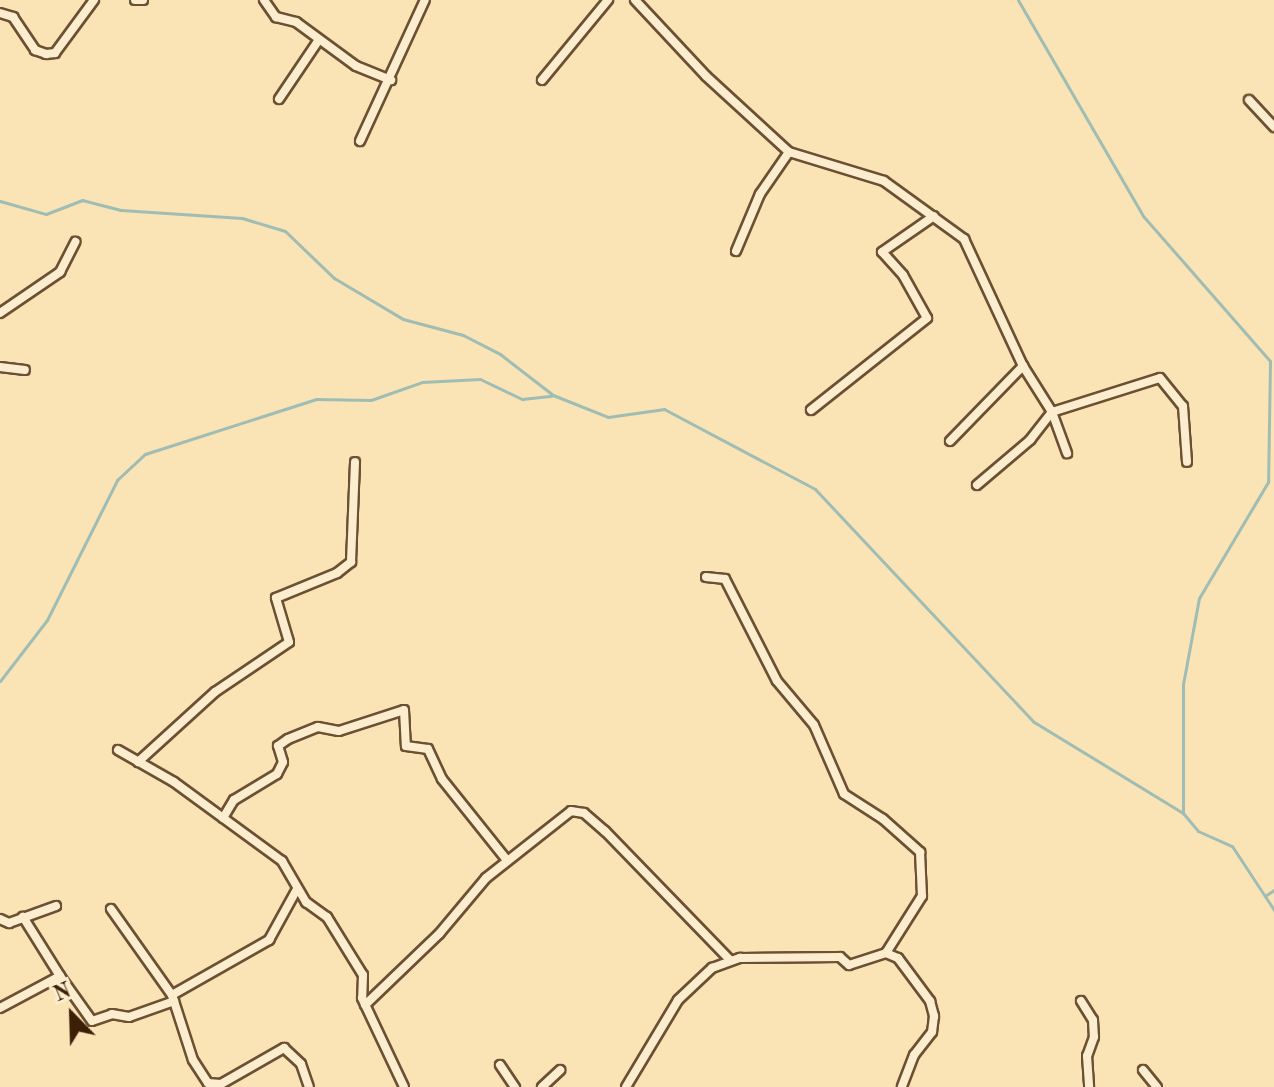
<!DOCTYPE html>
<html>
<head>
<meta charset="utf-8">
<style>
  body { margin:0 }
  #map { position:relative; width:1274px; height:1087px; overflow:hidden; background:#fae3b4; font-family:"Old Standard TT",serif }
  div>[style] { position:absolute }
  .stream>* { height:3px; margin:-1.5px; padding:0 1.5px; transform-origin:1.5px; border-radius:1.5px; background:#9fbdb4 }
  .roads { filter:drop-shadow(2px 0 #6c5033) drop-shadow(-2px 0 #6c5033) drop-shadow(0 2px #6c5033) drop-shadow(0 -2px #6c5033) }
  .minor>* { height:8px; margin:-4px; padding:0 4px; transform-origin:4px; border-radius:4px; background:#fcedce }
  span { translate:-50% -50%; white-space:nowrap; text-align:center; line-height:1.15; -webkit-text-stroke:6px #fcedce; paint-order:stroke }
  .north { position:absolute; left:32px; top:975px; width:80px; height:80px; -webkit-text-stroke:6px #fcedce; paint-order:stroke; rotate:337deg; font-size:22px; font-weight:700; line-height:32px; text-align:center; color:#3d1f08 }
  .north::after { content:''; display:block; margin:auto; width:28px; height:36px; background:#3d1f08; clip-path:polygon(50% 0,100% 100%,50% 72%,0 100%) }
</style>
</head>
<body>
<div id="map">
  <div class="stream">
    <i style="left:1018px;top:0;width:251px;rotate:59.9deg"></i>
    <i style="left:1144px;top:217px;width:191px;rotate:48.8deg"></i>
    <i style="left:1270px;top:361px;width:121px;rotate:90.9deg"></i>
    <i style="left:1268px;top:482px;width:135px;rotate:120.7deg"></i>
    <i style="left:1199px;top:598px;width:87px;rotate:100.5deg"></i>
    <i style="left:1183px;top:684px;width:129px;rotate:90deg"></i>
    <i style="left:0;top:201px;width:48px;rotate:15.8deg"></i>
    <i style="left:46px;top:214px;width:39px;rotate:-21deg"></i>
    <i style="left:82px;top:200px;width:40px;rotate:14.4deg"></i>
    <i style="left:121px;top:210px;width:121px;rotate:3.8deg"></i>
    <i style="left:242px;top:218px;width:45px;rotate:16.8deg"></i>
    <i style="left:285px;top:231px;width:68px;rotate:43.8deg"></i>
    <i style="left:334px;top:278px;width:80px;rotate:30.7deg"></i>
    <i style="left:403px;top:319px;width:62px;rotate:14.9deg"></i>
    <i style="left:463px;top:335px;width:42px;rotate:27.2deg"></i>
    <i style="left:500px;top:354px;width:67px;rotate:37.7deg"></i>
    <i style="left:553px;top:395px;width:59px;rotate:21.8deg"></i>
    <i style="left:608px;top:417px;width:57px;rotate:-8.1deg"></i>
    <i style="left:664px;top:409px;width:171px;rotate:27.9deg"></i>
    <i style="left:815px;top:489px;width:320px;rotate:46.8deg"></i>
    <i style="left:1034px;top:722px;width:175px;rotate:31.4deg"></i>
    <i style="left:1183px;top:813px;width:23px;rotate:50deg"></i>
    <i style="left:1198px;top:831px;width:37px;rotate:24deg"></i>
    <i style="left:1232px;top:846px;width:77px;rotate:56.7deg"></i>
    <i style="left:0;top:681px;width:77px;rotate:-52.4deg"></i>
    <i style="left:47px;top:620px;width:157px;rotate:-63.4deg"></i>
    <i style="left:117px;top:480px;width:38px;rotate:-43deg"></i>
    <i style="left:145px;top:454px;width:180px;rotate:-17.8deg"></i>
    <i style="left:316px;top:399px;width:55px;rotate:1deg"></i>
    <i style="left:371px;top:400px;width:54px;rotate:-19.4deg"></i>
    <i style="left:422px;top:382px;width:58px;rotate:-3deg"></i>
    <i style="left:480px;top:379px;width:47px;rotate:25.5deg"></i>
    <i style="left:522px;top:399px;width:30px;rotate:-6deg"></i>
    <i style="left:1265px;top:896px;width:11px;rotate:-34deg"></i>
  </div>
  <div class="roads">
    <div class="minor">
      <i style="left:135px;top:0;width:8px"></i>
      <i style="left:264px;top:0;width:21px;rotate:55deg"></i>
      <i style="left:276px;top:17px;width:21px;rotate:14deg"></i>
      <i style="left:296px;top:22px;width:74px;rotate:36.3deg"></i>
      <i style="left:356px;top:66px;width:38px;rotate:22deg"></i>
      <i style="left:635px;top:0;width:104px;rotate:46.9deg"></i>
      <i style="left:706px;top:76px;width:113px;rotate:42.5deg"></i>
      <i style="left:789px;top:152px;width:99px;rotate:17deg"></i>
      <i style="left:884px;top:181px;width:99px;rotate:35.9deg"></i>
      <i style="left:964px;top:239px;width:140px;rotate:65.1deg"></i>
      <i style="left:1023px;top:366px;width:54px;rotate:57.8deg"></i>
      <i style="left:1052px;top:412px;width:44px;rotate:69.9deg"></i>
      <i style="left:0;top:13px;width:14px;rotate:17deg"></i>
      <i style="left:13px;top:17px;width:40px;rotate:56deg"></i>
      <i style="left:35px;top:50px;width:12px;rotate:20deg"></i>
      <i style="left:46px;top:54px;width:9px;rotate:-6deg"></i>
      <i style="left:55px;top:53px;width:66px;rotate:-53.7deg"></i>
      <i style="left:542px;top:80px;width:104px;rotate:-50.5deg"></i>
      <i style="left:279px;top:99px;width:70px;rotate:-56.1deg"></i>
      <i style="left:1249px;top:100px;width:37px;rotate:47deg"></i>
      <i style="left:360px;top:141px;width:155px;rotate:-65.3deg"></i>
      <i style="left:736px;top:251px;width:62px;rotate:-67.2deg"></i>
      <i style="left:760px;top:194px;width:51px;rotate:-55.4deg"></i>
      <i style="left:0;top:313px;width:73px;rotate:-34.3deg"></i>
      <i style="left:60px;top:272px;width:34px;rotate:-63deg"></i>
      <i style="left:0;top:367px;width:25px;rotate:7deg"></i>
      <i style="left:811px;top:410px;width:148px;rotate:-38.4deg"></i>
      <i style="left:927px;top:318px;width:49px;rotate:-119.2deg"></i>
      <i style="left:903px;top:275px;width:31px;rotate:-132deg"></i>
      <i style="left:882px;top:252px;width:63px;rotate:-34.7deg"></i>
      <i style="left:950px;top:441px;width:105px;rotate:-45.8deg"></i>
      <i style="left:977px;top:485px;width:70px;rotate:-40.3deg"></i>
      <i style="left:1030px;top:440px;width:36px;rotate:-52deg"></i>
      <i style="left:1052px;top:412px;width:113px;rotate:-17.5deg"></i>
      <i style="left:1160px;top:378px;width:36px;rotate:51deg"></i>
      <i style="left:1183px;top:406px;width:56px;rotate:85.9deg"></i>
      <i style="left:706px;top:577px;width:19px;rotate:6deg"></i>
      <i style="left:725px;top:579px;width:114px;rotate:63deg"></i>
      <i style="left:777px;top:681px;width:57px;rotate:49.9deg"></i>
      <i style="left:814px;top:725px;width:75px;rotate:66.5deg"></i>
      <i style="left:844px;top:794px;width:46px;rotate:32.7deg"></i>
      <i style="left:883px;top:819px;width:50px;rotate:41.7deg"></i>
      <i style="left:920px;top:852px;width:44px;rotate:87.4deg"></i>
      <i style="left:922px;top:896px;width:67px;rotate:122.3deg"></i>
      <i style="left:118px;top:750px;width:64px;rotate:29.7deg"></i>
      <i style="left:174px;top:782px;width:134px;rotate:36.2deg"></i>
      <i style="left:282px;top:861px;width:48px;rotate:59.7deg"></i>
      <i style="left:306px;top:902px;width:26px;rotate:36deg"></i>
      <i style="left:327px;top:917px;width:68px;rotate:58.2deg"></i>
      <i style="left:363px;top:975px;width:23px;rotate:92deg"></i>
      <i style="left:362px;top:998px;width:98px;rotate:64.7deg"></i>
      <i style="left:138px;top:762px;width:104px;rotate:-42.3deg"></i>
      <i style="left:215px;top:692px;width:89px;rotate:-34deg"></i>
      <i style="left:289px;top:642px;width:46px;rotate:-106.5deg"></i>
      <i style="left:276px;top:598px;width:66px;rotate:-22.3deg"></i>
      <i style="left:337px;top:573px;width:18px;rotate:-38deg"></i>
      <i style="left:351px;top:562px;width:100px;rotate:-87.7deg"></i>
      <i style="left:223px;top:818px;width:21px;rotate:-59deg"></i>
      <i style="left:234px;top:800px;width:50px;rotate:-31.2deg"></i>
      <i style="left:277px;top:774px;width:13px;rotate:-63deg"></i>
      <i style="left:283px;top:762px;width:17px;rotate:-107deg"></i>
      <i style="left:278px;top:746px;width:12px;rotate:-35deg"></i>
      <i style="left:288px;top:739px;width:32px;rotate:-22deg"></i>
      <i style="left:318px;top:727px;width:21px;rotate:11deg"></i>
      <i style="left:339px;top:731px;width:68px;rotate:-17.9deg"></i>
      <i style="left:404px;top:710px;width:36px;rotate:87deg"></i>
      <i style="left:406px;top:746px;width:22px;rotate:8deg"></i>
      <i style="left:428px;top:749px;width:33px;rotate:65deg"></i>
      <i style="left:442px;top:779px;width:104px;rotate:51.3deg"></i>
      <i style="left:111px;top:909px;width:105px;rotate:54.7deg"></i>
      <i style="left:172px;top:995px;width:68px;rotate:72.1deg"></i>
      <i style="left:193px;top:1060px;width:27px;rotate:57deg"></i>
      <i style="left:208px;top:1083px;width:13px;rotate:4deg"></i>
      <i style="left:221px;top:1084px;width:73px;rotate:-29.7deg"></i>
      <i style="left:284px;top:1048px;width:23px;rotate:43deg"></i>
      <i style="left:301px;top:1064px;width:24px;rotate:71deg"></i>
      <i style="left:0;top:919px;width:10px;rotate:24deg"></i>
      <i style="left:9px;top:923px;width:50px;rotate:-19.9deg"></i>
      <i style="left:60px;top:976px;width:55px;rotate:54.6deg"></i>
      <i style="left:92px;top:1021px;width:21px;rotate:-19deg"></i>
      <i style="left:112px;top:1014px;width:17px;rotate:10deg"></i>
      <i style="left:129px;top:1017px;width:48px;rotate:-19.6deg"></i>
      <i style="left:172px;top:995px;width:112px;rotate:-29.6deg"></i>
      <i style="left:269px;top:940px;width:58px;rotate:-61.2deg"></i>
      <i style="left:1081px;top:1001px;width:22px;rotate:58deg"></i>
      <i style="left:1093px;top:1020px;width:17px;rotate:87deg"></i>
      <i style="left:1094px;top:1037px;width:20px;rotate:110deg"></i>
      <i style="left:1087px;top:1056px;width:31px;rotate:86deg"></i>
      <i style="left:365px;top:1005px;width:103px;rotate:-43.8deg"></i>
      <i style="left:439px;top:934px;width:73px;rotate:-50deg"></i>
      <i style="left:486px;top:878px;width:108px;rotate:-38.2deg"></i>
      <i style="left:571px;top:811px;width:13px;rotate:9deg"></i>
      <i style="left:584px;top:813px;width:28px;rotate:41deg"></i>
      <i style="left:605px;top:831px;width:180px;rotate:45.9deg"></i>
      <i style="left:0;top:1008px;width:68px;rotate:-28.1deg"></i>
      <i style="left:60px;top:976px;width:70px;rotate:-122.1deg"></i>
      <i style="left:500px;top:1065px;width:27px;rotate:56deg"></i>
      <i style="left:1143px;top:1070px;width:22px;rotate:51deg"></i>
      <i style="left:542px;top:1087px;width:25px;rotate:-43deg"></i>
      <i style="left:626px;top:1087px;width:101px;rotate:-59.1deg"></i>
      <i style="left:678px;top:1000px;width:47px;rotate:-43.3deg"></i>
      <i style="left:712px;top:968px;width:30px;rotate:-20deg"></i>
      <i style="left:740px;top:958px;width:100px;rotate:-0.6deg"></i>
      <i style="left:840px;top:957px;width:12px;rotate:42deg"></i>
      <i style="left:849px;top:965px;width:39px;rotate:-18deg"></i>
      <i style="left:886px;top:953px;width:13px;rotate:23deg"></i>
      <i style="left:898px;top:958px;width:54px;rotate:53.3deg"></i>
      <i style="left:930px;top:1001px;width:16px;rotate:75deg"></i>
      <i style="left:934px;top:1016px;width:16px;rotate:97deg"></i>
      <i style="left:932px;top:1032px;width:29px;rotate:128deg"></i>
      <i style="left:914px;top:1055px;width:34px;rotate:111deg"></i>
    </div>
  </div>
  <div class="north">N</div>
</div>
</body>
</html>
